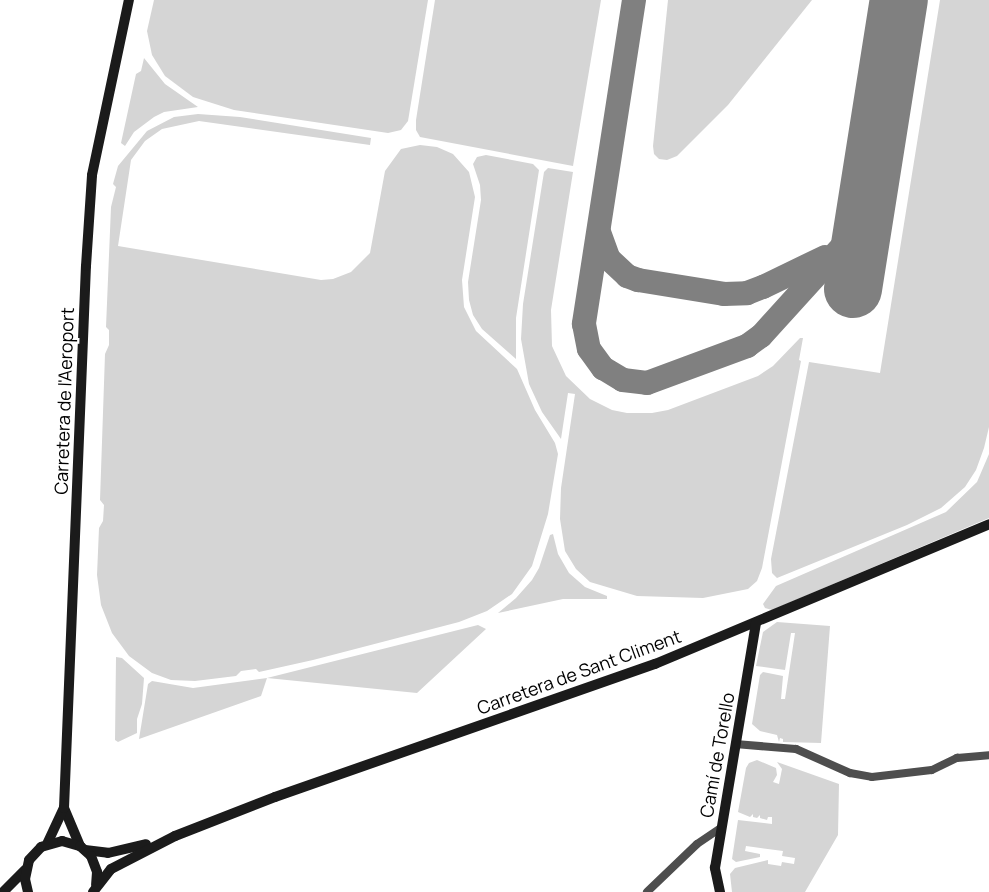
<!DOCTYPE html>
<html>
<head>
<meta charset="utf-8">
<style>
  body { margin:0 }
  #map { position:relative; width:989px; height:892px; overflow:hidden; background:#fff; font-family:Manrope,sans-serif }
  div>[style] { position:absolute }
  .green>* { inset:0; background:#d5d5d5 }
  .taxiway>* { height:24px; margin:-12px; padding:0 12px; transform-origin:12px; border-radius:12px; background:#808080 }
  .runway>* { height:58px; margin:-29px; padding:0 29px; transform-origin:29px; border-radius:29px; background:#808080 }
  .street>* { height:8px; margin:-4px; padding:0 4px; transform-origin:4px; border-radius:4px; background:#4e4e4e }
  .secondary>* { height:10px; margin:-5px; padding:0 5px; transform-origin:5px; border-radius:5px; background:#1b1b1b }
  span { translate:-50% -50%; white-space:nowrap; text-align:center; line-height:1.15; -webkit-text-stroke:4.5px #fff; paint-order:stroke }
  .street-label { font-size:18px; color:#000 }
</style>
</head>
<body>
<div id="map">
  <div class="green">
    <i style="clip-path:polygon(154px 0,428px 0,408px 121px,401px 130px,388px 133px,234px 110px,193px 97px,165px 76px,152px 55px,147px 31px)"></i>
    <i style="clip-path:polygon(435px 0,601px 0,573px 166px,420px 137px,416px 130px,416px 120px)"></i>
    <i style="clip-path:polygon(668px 0,812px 0,728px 105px,677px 156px,667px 160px,659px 159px,654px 154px,653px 146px)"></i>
    <i style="clip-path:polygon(940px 0,989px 0,989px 427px,984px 448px,976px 470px,965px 487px,941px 508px,907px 525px,777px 578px,772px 573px,771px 559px,809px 362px,880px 373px)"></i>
    <i style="clip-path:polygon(144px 58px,165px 84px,198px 107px,164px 112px,154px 117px,134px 132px,125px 146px,121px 143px,136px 74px,141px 71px)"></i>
    <i style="clip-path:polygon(198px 114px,240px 117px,371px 138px,370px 145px,199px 121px,162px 129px,145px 141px,131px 160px,118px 246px,321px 280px,333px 279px,351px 272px,370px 253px,385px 171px,401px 149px,420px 145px,437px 147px,453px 154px,469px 172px,475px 197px,462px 280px,464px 307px,476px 331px,517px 369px,535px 410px,555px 443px,558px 454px,548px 514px,532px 566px,512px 594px,487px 611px,459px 622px,313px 660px,259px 672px,256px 669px,241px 671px,236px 676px,195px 681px,171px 680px,152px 673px,129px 656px,112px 633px,101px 605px,97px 575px,99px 528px,103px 521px,104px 505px,100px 500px,105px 354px,109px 345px,109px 330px,106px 327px,111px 207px,116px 187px,113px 184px,118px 166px,147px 131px,174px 117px)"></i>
    <i style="clip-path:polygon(486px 155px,533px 164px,539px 170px,516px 318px,516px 359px,482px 329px,473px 315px,469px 300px,468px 282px,481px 200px,480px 185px,473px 164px,477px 157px)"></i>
    <i style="clip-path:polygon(548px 168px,573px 172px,551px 310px,552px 346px,566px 376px,590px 399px,612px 410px,627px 413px,652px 413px,668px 410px,758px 376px,773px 366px,800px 338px,803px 338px,799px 360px,801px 361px,762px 568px,757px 581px,748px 589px,703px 598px,637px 596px,590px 582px,576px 569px,565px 551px,560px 519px,561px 488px,575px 394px,568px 393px,561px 439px,542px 412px,529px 384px,521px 339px,523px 304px,544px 172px)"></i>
    <i style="clip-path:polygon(989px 454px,989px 518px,772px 610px,765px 608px,763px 604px,776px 586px,946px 512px,977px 482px)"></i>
    <i style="clip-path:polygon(553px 534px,558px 554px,569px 573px,585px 587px,607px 596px,607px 599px,563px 599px,498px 613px,516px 598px,532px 580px,539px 568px,550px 535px)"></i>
    <i style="clip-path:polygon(777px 622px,830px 626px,821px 743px,783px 742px,783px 739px,780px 738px,779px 742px,777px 735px,760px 731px,752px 724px,760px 675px,763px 672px,783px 676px,781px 699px,785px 699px,795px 633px,791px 633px,785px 670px,756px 666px,763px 632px)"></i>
    <i style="clip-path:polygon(478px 625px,486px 629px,417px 693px,267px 678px,261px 696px,139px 739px,148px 684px,152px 681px,193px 688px,267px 678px)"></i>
    <i style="clip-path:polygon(116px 657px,122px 658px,144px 678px,142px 704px,137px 719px,137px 733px,118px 742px,115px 740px)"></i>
    <i style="clip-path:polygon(757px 760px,776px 768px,777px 775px,773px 782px,779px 784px,782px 769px,777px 762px,839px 784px,838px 835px,805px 892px,732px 892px,730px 874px,735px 868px,768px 860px,768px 864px,781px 866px,782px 862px,794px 864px,795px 858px,782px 856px,783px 851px,746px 846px,745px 851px,760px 854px,760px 857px,736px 862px,732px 859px,738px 820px,772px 824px,772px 817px,768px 817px,767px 820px,760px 818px,760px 815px,757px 818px,753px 817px,753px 814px,750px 817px,738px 812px,746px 768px,749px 763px)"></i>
  </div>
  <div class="taxiway">
    <i style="left:634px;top:0;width:328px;rotate:98.8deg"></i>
    <i style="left:584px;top:324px;width:25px;rotate:79deg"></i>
    <i style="left:589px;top:349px;width:24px;rotate:54deg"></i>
    <i style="left:603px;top:368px;width:23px;rotate:31deg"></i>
    <i style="left:623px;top:380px;width:24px;rotate:7deg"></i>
    <i style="left:647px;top:383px;width:107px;rotate:-20.3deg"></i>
    <i style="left:747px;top:346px;width:17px;rotate:-36deg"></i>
    <i style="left:761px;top:336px;width:128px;rotate:-47.8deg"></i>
    <i style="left:847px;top:241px;width:40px;rotate:-62deg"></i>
    <i style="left:599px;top:232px;width:29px;rotate:70deg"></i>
    <i style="left:609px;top:259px;width:25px;rotate:43deg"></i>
    <i style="left:627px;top:276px;width:12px;rotate:20deg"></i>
    <i style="left:638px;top:280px;width:87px;rotate:9.2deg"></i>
    <i style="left:724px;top:294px;width:23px;rotate:-2deg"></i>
    <i style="left:747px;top:293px;width:17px;rotate:-21deg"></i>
    <i style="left:763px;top:287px;width:69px;rotate:-25.8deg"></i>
  </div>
  <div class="runway">
    <i style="left:853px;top:289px;width:293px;rotate:-81deg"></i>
  </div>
  <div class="street">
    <i style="left:735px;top:744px;width:61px;rotate:4.7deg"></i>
    <i style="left:796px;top:749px;width:59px;rotate:24deg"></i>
    <i style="left:850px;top:773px;width:22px;rotate:10deg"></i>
    <i style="left:872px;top:777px;width:60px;rotate:-6.7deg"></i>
    <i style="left:932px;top:770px;width:28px;rotate:-26deg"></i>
    <i style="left:957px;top:758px;width:32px;rotate:-5deg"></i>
    <i style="left:647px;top:892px;width:69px;rotate:-43.8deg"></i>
    <i style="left:697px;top:844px;width:29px;rotate:-34deg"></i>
  </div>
  <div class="secondary">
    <i style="left:64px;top:808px;width:41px;rotate:67.2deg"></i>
    <i style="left:47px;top:844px;width:40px;rotate:-65deg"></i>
    <i style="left:64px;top:808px;width:542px;rotate:-87.68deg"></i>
    <i style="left:86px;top:266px;width:91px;rotate:-86.2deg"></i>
    <i style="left:92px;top:175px;width:179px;rotate:-78.1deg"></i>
    <i style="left:85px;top:850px;width:23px;rotate:7deg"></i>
    <i style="left:108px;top:853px;width:39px;rotate:-13deg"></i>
    <i style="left:3px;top:892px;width:31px;rotate:-45deg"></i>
    <i style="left:28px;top:892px;width:13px;rotate:-103deg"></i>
    <i style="left:25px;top:879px;width:19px;rotate:-78deg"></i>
    <i style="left:29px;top:860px;width:18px;rotate:-47deg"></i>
    <i style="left:41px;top:847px;width:22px;rotate:-16deg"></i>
    <i style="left:62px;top:841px;width:19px;rotate:16deg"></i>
    <i style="left:80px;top:846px;width:15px;rotate:42deg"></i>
    <i style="left:91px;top:856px;width:17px;rotate:69deg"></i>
    <i style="left:97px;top:872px;width:13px;rotate:94deg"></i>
    <i style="left:93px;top:892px;width:29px;rotate:-52deg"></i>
    <i style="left:111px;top:869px;width:72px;rotate:-27.3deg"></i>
    <i style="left:175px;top:836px;width:107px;rotate:-21.3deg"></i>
    <i style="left:275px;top:797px;width:403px;rotate:-19.3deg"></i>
    <i style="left:655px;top:664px;width:362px;rotate:-22.7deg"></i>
    <i style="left:720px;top:892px;width:25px;rotate:-102deg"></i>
    <i style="left:715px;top:868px;width:249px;rotate:-80.5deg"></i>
  </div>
  <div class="street-label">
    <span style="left:64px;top:401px;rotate:-88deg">Carretera de l'Aeroport</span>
    <span style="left:579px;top:672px;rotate:-20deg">Carretera de Sant Climent</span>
    <span style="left:717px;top:755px;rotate:-80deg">Camí de Torello</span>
  </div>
</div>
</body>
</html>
